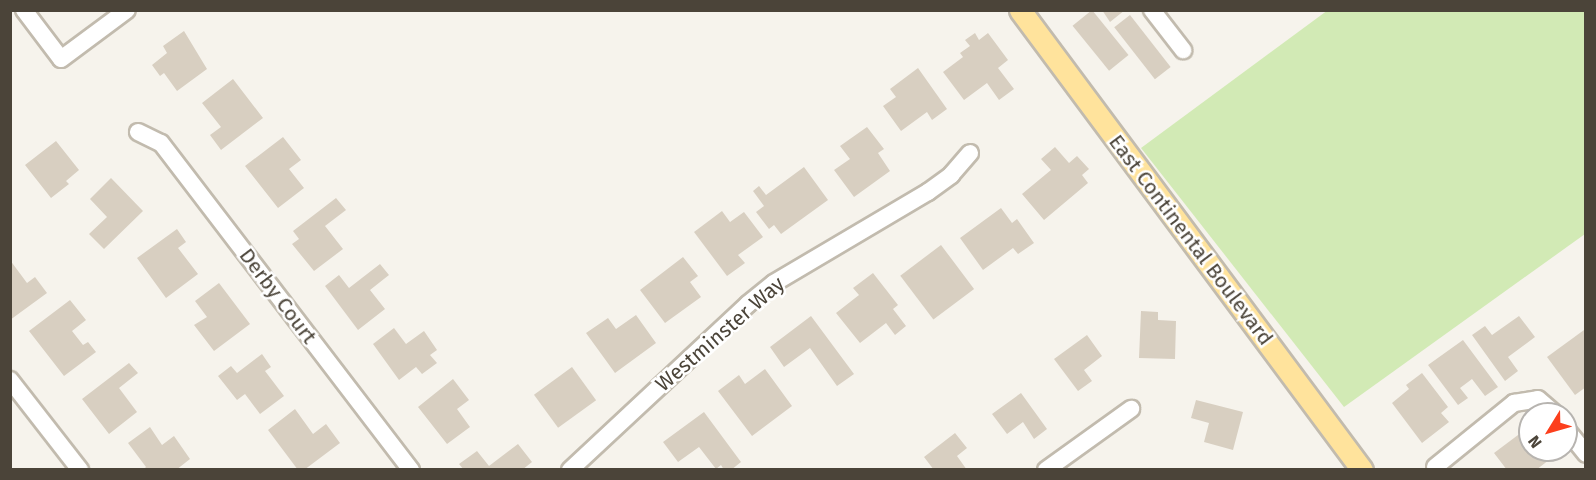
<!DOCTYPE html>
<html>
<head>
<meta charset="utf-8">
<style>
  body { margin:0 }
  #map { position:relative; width:1596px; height:480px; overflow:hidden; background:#f6f3ec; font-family:"Fira Sans",sans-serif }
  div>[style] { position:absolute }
  .green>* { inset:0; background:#d2eab5 }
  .building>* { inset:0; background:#d8cfc1; transform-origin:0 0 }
  .roads { filter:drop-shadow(2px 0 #c2bbae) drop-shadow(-2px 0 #c2bbae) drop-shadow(0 2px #c2bbae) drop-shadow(0 -2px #c2bbae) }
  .minor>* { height:16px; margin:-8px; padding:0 8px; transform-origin:8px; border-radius:8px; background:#fff }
  .major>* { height:21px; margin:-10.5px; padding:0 10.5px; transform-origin:10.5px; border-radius:10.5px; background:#ffe39c }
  span { translate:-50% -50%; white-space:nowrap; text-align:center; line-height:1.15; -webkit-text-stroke:5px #fff; paint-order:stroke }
  .street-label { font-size:21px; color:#4b4439 }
  .frame { position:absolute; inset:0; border:12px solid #4b4439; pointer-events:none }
  .north { position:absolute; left:1518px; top:402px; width:60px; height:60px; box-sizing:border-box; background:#fff; border:2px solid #b7b4b0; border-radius:50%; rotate:233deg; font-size:16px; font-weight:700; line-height:24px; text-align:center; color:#4b4439 }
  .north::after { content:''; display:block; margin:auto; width:21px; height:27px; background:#fc3f1d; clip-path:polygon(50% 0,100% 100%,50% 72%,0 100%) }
</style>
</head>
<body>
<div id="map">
  <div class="green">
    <i style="clip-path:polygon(1328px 10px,1586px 11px,1585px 234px,1344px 407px,1141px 148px)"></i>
  </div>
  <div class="building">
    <i style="left:1092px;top:10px;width:58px;height:25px;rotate:51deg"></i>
    <i style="clip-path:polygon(1102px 10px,1125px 10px,1110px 22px)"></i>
    <i style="left:1130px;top:15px;width:66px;height:20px;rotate:52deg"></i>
    <i style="clip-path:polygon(184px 31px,207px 69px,177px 91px,164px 73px,160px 76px,152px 65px,167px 53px,163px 46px)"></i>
    <i style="clip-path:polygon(975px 33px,979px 40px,988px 33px,1008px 60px,998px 68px,1014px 89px,999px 100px,987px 83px,964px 100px,943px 72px,963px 57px,960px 53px,970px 46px,965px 40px)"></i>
    <i style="clip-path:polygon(918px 68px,947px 109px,932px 120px,927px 112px,901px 131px,883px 106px,896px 97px,890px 89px)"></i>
    <i style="clip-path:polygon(233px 79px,263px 118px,221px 150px,210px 135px,221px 127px,202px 103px)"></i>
    <i style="clip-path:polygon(867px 127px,884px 149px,878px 153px,890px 171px,854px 197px,834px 170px,850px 159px,840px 146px)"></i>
    <i style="clip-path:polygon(283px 137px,301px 160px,289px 169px,304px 188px,278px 208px,245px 166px)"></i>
    <i style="clip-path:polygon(56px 141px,79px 170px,66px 181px,69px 184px,51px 198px,25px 165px)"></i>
    <i style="clip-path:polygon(1055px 147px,1069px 163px,1077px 156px,1089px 169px,1082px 175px,1088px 183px,1044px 220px,1022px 194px,1051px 170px,1041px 159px)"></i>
    <i style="clip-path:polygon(804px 167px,828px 200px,781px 234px,774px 225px,769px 229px,756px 212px,764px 206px,753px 191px,759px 186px,766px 195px)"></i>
    <i style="clip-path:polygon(111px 178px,143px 211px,104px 249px,89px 234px,107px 217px,90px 199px)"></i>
    <i style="clip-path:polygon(336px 198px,346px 210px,325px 226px,343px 249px,314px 271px,292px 244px,299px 239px,293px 231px)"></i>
    <i style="clip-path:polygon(1001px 208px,1012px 223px,1017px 219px,1034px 243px,1018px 254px,1013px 248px,983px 270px,960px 238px)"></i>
    <i style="clip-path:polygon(722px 211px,730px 222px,744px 212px,763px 237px,738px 255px,745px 263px,727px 276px,694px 232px)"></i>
    <i style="clip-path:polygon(177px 229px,186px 242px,178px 248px,198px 274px,166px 298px,137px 258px)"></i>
    <i style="left:941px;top:245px;width:55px;height:51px;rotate:53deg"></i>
    <i style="clip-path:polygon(683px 257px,698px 276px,690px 282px,701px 297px,665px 323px,640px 290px)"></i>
    <i style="clip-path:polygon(10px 260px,27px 283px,35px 277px,47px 293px,10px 320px)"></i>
    <i style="clip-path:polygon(380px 264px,389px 275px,370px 290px,385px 309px,358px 330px,325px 286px,339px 275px,349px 288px)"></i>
    <i style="clip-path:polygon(873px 273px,898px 305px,893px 309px,906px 326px,895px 335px,886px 323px,860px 343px,836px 313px,859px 295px,853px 288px)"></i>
    <i style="clip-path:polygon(219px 283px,250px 324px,214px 351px,194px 325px,207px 317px,195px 301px)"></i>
    <i style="clip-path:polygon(70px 300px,86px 320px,72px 331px,83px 345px,88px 342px,96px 352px,64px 376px,29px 331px)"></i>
    <i style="clip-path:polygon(1141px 311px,1158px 312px,1158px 320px,1176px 321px,1175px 359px,1139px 358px)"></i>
    <i style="clip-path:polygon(636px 315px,656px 343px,615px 373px,586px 333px,608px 318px,616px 329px)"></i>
    <i style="clip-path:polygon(811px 316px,854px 374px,837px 386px,810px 348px,784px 367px,770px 347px)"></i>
    <i style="clip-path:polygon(1519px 316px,1535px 337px,1508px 357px,1518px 371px,1505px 381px,1472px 335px,1485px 326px,1492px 335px)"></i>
    <i style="clip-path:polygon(394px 328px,406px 344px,424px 331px,437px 350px,430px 355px,437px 363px,422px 374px,416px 367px,399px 380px,373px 344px)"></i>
    <i style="clip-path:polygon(1584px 330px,1586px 387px,1575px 395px,1547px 357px)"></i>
    <i style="clip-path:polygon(1087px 335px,1102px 356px,1084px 370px,1092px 381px,1078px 391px,1054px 359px)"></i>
    <i style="clip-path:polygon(1463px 340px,1498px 387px,1485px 396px,1472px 379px,1460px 388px,1468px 398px,1458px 405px,1428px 365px)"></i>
    <i style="clip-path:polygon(262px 354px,271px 367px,265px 371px,284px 396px,260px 414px,245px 394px,237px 400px,218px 376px,231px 366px,237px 373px)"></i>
    <i style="clip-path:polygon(129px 363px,138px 373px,119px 388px,137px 412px,109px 434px,82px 399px)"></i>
    <i style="left:572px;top:367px;width:41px;height:47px;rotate:54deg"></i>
    <i style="clip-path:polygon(765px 369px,792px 406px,752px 436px,718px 391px,739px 375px,745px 384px)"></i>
    <i style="clip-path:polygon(1422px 373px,1448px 407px,1441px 413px,1449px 422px,1422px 443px,1392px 403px,1409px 389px,1406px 385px)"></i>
    <i style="clip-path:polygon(453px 379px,469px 400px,457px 409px,470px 427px,447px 444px,418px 407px)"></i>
    <i style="clip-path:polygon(1021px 393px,1047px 429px,1034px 439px,1023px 422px,1007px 434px,992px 414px)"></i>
    <i style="clip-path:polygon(1196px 400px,1243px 412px,1233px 450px,1204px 442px,1209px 423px,1191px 418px)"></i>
    <i style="clip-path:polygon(295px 409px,313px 434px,326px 424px,340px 443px,304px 470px,298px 470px,268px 430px)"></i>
    <i style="clip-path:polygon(704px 412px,741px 462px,731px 470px,724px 470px,721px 465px,716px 469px,699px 447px,678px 462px,663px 442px)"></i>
    <i style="clip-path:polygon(1530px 426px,1530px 450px,1555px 450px,1558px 453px,1536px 470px,1507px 470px,1494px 453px)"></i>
    <i style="clip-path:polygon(150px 427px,162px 445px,174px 436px,190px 459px,176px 470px,143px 470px,146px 467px,128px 443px)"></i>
    <i style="clip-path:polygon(955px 433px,967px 448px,957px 456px,967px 470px,934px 470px,924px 457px)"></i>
    <i style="clip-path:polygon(518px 444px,532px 462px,522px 470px,464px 470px,459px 464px,477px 451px,489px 466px)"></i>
  </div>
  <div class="roads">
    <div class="minor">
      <i style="left:24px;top:10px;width:61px;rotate:52.9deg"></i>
      <i style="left:61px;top:59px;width:82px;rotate:-36.6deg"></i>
      <i style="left:1152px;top:10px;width:51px;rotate:52.2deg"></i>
      <i style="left:138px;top:132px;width:25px;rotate:26deg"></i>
      <i style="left:161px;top:143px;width:412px;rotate:52.6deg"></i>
      <i style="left:10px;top:380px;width:114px;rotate:52.1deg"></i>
      <i style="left:1566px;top:429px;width:32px;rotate:51deg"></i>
      <i style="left:1435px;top:467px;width:102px;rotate:-39deg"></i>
      <i style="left:1514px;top:403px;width:24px;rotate:-9deg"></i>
      <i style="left:1538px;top:399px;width:23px;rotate:41deg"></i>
      <i style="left:570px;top:470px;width:243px;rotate:-43deg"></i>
      <i style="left:748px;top:304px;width:33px;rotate:-39deg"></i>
      <i style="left:774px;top:283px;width:179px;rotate:-30.6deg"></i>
      <i style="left:928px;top:192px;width:29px;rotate:-36deg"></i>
      <i style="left:951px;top:175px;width:29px;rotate:-49deg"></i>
      <i style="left:1046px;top:470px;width:105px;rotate:-35.7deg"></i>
    </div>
    <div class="major">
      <i style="left:1020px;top:10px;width:573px;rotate:53.37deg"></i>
    </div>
  </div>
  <div class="street-label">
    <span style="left:1191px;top:240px;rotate:53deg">East Continental Boulevard</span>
    <span style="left:278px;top:296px;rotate:53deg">Derby Court</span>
    <span style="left:720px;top:334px;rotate:-41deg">Westminster Way</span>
  </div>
  <div class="frame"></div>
  <div class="north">N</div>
</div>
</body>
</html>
